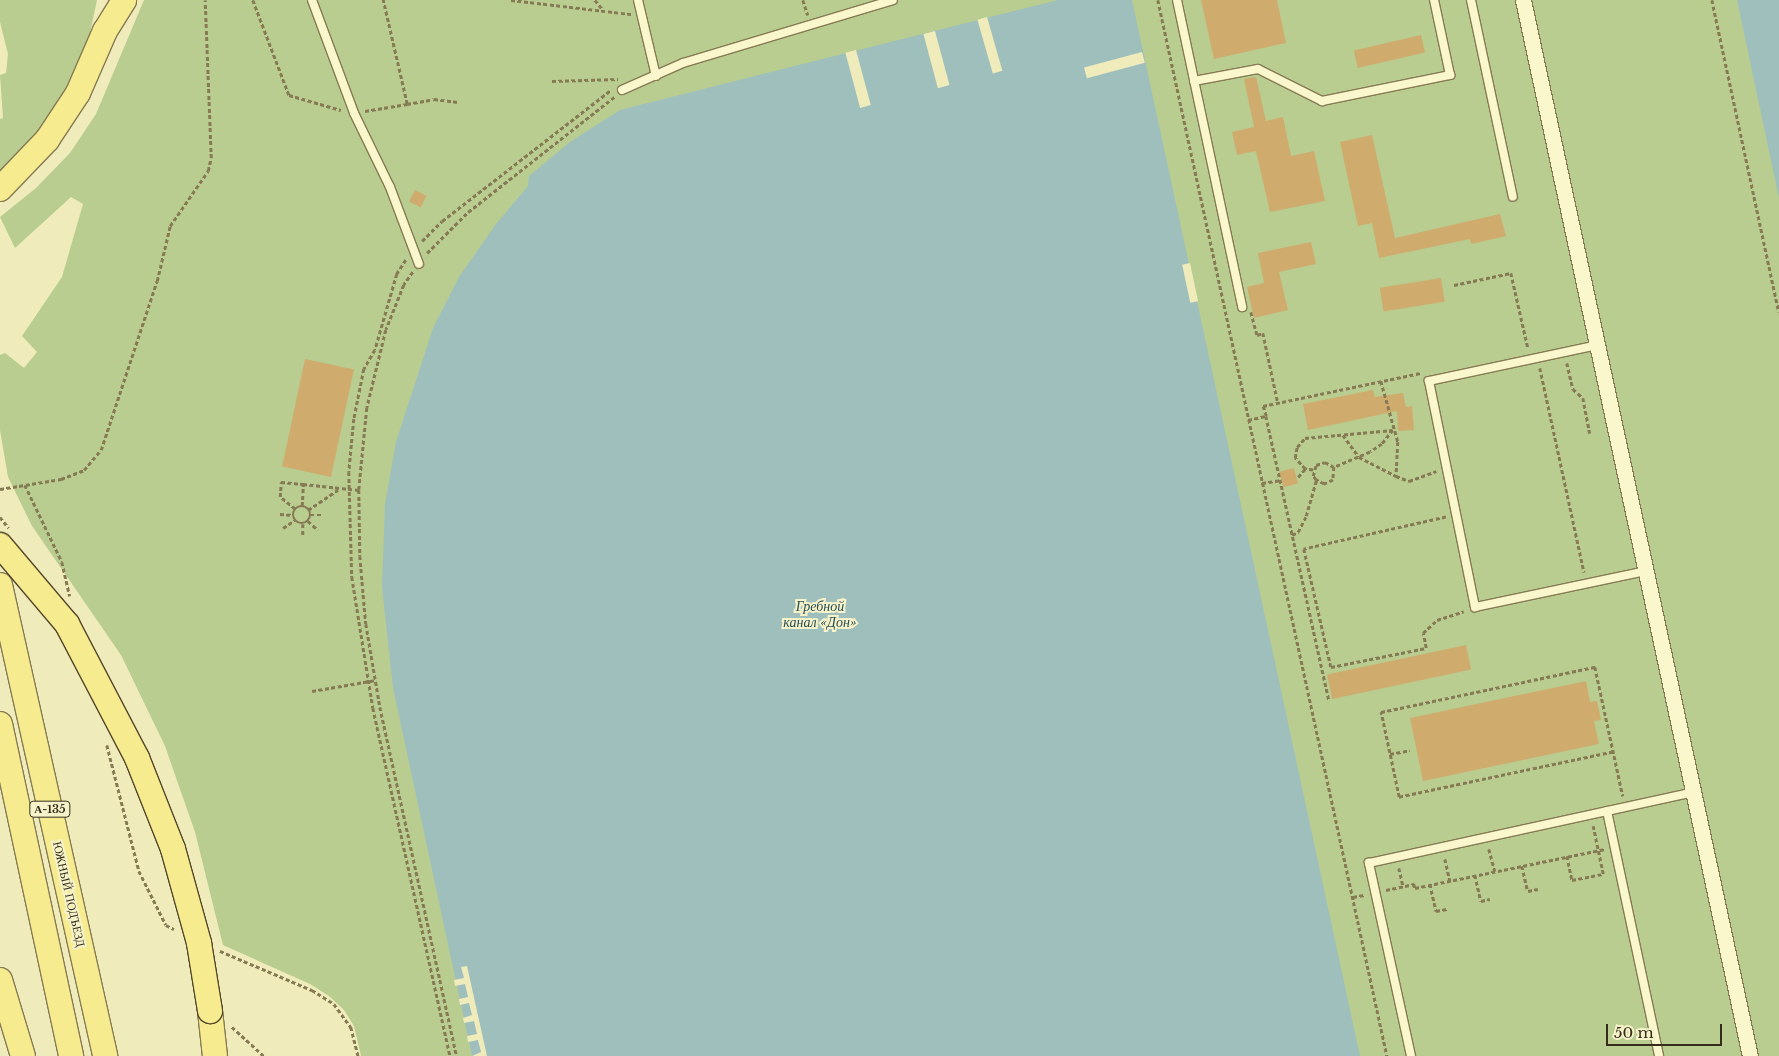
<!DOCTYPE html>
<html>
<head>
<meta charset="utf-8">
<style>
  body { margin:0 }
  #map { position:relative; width:1779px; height:1056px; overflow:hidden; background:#efebba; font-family:"Libre Baskerville",serif }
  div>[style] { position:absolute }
  .green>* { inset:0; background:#b8cd8f }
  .water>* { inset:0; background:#9fbfbd }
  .pier>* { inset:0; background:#efebba; transform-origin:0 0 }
  .building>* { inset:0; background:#cfac6e; transform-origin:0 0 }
  .path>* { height:2.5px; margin-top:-1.25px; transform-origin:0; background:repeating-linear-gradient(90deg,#867a54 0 4px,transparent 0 6.5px) }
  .path>.ring { margin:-1.25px; padding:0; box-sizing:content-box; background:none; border:2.5px solid #867a54; border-radius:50% }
  .roads { filter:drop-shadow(1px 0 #867a54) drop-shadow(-1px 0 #867a54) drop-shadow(0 1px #867a54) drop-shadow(0 -1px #867a54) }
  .service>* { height:8px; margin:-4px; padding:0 4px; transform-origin:4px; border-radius:4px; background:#faf7cd }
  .minor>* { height:15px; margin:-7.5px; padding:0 7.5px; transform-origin:7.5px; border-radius:7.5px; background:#faf7cd }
  .primary>* { height:24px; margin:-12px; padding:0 12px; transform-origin:12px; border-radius:12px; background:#f6ec8f }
  .path-bridge>* { height:2.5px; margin-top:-1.25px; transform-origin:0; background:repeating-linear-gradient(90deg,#867a54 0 4px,transparent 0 6.5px) }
  .bridges { filter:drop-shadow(1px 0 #534629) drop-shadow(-1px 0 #534629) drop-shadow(0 1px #534629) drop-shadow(0 -1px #534629) }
  .primary-bridge>* { height:24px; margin:-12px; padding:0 12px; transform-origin:12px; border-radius:12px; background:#f6ec8f }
  span { translate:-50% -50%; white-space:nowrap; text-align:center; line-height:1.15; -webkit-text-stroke:4px #f6f3ca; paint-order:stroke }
  .shield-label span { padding:1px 4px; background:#f6f3ca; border:1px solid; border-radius:4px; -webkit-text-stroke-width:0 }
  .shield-label { font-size:11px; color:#352d1a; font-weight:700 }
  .street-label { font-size:12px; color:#352d1a }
  .water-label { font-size:14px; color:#284e55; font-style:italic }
  .scale { position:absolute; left:1606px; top:1024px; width:116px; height:22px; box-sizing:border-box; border:2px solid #352d1a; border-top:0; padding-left:6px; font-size:15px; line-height:18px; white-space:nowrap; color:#352d1a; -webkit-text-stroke:4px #f6f3ca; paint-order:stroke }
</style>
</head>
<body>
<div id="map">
  <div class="green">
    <i style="clip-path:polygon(0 0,97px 0,90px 33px,71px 83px,51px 116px,0 172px,0 119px,3px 118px,0 75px,6px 73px,8px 54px,0 22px)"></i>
    <i style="clip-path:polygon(144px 0,1779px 0,1779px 1056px,361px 1056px,354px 1026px,344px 1010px,329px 996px,310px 984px,223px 945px,195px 832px,165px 746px,121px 655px,32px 526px,8px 477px,0 430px,0 355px,5px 353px,24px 368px,37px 352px,22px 336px,62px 277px,83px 204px,71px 197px,15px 248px,0 217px,36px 188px,70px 153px,96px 114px)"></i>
  </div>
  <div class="water">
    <i style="clip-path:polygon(1058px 0,1132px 0,1360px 1056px,472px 1056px,393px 688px,382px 587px,385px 504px,396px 442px,433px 328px,459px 277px,496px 224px,528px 186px,529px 176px,570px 142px,620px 110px)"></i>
    <i style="clip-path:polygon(1737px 0,1779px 0,1779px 198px)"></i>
  </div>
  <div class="pier">
    <i style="left:987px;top:17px;width:56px;height:10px;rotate:74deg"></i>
    <i style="left:935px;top:31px;width:56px;height:12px;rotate:75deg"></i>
    <i style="left:856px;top:50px;width:57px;height:11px;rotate:75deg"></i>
    <i style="left:1142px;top:52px;width:11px;height:60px;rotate:75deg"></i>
    <i style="left:1190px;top:263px;width:39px;height:8px;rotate:78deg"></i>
    <i style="clip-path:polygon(467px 966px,487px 1056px,472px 1056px,481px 1052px,478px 1040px,468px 1042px,467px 1036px,477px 1034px,474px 1021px,464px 1023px,463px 1018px,472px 1015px,469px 1003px,460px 1005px,459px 999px,468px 997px,465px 984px,455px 986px,454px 980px,464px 978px,461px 967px)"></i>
  </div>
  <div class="building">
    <i style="clip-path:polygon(1201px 0,1277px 0,1286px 43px,1214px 59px)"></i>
    <i style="left:1421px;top:35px;width:18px;height:69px;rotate:77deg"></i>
    <i style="clip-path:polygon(1256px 77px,1266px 121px,1283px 117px,1291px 156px,1314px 151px,1325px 201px,1270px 212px,1256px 151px,1237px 155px,1232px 132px,1254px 127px,1244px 79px)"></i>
    <i style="clip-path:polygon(1372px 135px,1395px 238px,1500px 214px,1506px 236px,1471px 244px,1470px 239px,1379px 258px,1372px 223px,1358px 226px,1340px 142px)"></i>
    <i style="left:415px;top:190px;width:13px;height:13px;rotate:27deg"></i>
    <i style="clip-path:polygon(1311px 242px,1316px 264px,1279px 272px,1288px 310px,1254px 318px,1247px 287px,1264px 283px,1258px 253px)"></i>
    <i style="left:1441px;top:278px;width:24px;height:62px;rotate:81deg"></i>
    <i style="left:305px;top:359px;width:50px;height:110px;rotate:12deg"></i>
    <i style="clip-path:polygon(1373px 390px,1375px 397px,1403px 393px,1406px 407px,1412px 406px,1414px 430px,1398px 431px,1397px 411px,1308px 430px,1303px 404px)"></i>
    <i style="left:1294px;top:468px;width:16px;height:15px;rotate:76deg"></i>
    <i style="left:1466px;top:645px;width:25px;height:142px;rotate:78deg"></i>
    <i style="clip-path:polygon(1586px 681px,1590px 702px,1597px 701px,1599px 710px,1601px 720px,1594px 721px,1599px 744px,1423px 781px,1410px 718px)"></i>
  </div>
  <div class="path">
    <i style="left:253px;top:0;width:102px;rotate:69.2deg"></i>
    <i style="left:289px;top:95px;width:54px;rotate:16.1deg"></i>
    <i style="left:511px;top:0;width:121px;rotate:6.7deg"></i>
    <i style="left:595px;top:0;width:13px;rotate:51deg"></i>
    <i style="left:803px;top:0;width:16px;rotate:72deg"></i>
    <i style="left:1158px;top:0;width:1081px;rotate:77.76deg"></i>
    <i style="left:1712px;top:0;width:319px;rotate:77.9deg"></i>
    <i style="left:552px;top:81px;width:66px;rotate:-1.7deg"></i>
    <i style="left:407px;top:104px;width:27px;rotate:-10deg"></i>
    <i style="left:434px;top:99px;width:26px;rotate:7deg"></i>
    <i style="left:365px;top:111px;width:43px;rotate:-9.5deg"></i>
    <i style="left:407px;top:104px;width:107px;rotate:-103deg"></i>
    <i style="left:422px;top:241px;width:28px;rotate:-45deg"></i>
    <i style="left:442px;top:221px;width:214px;rotate:-37.8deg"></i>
    <i style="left:427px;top:253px;width:58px;rotate:-45deg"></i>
    <i style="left:468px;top:212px;width:186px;rotate:-38.2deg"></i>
    <i style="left:406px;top:260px;width:17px;rotate:123deg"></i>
    <i style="left:397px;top:274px;width:79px;rotate:106.1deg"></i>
    <i style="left:375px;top:350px;width:22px;rotate:120deg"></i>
    <i style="left:364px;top:369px;width:51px;rotate:101.3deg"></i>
    <i style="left:354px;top:419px;width:53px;rotate:95.4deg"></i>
    <i style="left:349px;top:472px;width:105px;rotate:88.4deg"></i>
    <i style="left:352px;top:577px;width:133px;rotate:80.9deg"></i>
    <i style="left:373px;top:708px;width:356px;rotate:77.5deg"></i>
    <i style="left:413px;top:272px;width:16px;rotate:125deg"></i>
    <i style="left:404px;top:285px;width:48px;rotate:111.8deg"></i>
    <i style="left:386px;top:330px;width:80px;rotate:103.7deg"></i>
    <i style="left:367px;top:408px;width:82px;rotate:95.6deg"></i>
    <i style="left:359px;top:490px;width:66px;rotate:89.1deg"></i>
    <i style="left:360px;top:556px;width:68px;rotate:85deg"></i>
    <i style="left:366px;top:624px;width:84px;rotate:80.4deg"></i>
    <i style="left:380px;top:707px;width:357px;rotate:77.6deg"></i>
    <i style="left:1454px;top:285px;width:58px;rotate:-11.9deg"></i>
    <i style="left:1511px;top:273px;width:77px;rotate:77.2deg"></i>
    <i style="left:1251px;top:312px;width:24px;rotate:75deg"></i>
    <i style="left:1257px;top:335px;width:6px;rotate:-18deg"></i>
    <i style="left:1263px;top:333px;width:72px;rotate:77.9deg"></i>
    <i style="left:1567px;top:363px;width:27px;rotate:77deg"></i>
    <i style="left:1573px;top:389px;width:13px;rotate:42deg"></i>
    <i style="left:1583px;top:398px;width:36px;rotate:79deg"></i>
    <i style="left:1540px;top:368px;width:209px;rotate:77.8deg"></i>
    <i style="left:1381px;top:381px;width:63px;rotate:74.4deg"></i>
    <i style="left:1398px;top:442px;width:34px;rotate:93deg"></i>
    <i style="left:1396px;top:476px;width:14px;rotate:21deg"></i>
    <i style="left:1409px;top:481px;width:29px;rotate:-20deg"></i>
    <i style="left:1266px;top:416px;width:291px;rotate:77.5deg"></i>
    <i style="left:1248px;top:420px;width:18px;rotate:-13deg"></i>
    <i style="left:1266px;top:416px;width:10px;rotate:-107deg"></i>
    <i style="left:1263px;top:406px;width:161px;rotate:-11.8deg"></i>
    <i style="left:1343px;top:435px;width:27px;rotate:54deg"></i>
    <i style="left:1359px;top:457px;width:42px;rotate:27.2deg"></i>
    <i style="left:1313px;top:470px;width:8px;rotate:-173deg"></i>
    <i style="left:1305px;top:469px;width:15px;rotate:-132deg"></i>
    <i style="left:1295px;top:458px;width:11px;rotate:-80deg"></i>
    <i style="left:1297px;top:447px;width:12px;rotate:-48deg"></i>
    <i style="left:1305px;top:438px;width:88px;rotate:-5.2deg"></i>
    <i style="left:1393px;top:430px;width:18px;rotate:128deg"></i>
    <i style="left:1382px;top:444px;width:14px;rotate:146deg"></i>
    <i style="left:1370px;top:452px;width:39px;rotate:157deg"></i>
    <i style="left:1298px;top:477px;width:11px;rotate:-49deg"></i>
    <i style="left:1262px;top:483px;width:18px;rotate:-9deg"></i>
    <i style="left:25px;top:485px;width:85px;rotate:64.3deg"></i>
    <i style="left:62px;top:562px;width:35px;rotate:77deg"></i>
    <i style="left:0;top:489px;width:62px;rotate:-9.3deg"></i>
    <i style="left:61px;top:479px;width:25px;rotate:-21deg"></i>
    <i style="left:84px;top:470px;width:26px;rotate:-50deg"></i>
    <i style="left:101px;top:450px;width:178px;rotate:-71.7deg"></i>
    <i style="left:157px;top:281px;width:57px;rotate:-76.7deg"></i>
    <i style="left:170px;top:226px;width:67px;rotate:-55.4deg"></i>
    <i style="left:208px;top:171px;width:13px;rotate:-77deg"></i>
    <i style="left:211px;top:158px;width:158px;rotate:-92.2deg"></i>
    <i style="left:302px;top:506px;width:22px;rotate:-87deg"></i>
    <i style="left:303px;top:484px;width:56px;rotate:6.1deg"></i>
    <i class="ring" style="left:293px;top:506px;width:15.5px;height:15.5px"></i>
    <i style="left:295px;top:509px;width:19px;rotate:-141deg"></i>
    <i style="left:280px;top:497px;width:15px;rotate:-86deg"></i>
    <i style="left:281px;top:482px;width:22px;rotate:5deg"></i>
    <i style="left:308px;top:510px;width:36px;rotate:-34deg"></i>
    <i style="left:280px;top:514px;width:13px;rotate:4deg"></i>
    <i style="left:310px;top:515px;width:12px"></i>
    <i style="left:1446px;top:517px;width:146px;rotate:167.3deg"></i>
    <i style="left:1304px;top:549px;width:121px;rotate:77.1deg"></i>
    <i style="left:1331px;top:667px;width:97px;rotate:-11.3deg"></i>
    <i style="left:1426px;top:648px;width:15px;rotate:-101deg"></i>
    <i style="left:1423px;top:633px;width:19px;rotate:-43deg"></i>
    <i style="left:1437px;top:620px;width:28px;rotate:-18deg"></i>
    <i style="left:308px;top:521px;width:13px;rotate:42deg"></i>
    <i style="left:303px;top:524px;width:11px;rotate:90deg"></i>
    <i style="left:283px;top:528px;width:14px;rotate:-34deg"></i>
    <i style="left:1292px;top:535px;width:7px;rotate:-27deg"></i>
    <i style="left:1298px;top:532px;width:18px;rotate:-63deg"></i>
    <i style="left:1306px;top:516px;width:37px;rotate:-74deg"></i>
    <i style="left:1316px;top:480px;width:5px;rotate:-127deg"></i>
    <i style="left:1313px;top:476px;width:11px;rotate:-75deg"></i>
    <i style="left:1316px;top:465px;width:9px;rotate:-18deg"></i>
    <i style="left:1325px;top:462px;width:10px;rotate:29deg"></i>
    <i style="left:1334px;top:467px;width:13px;rotate:94deg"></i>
    <i style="left:1333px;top:480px;width:10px;rotate:156deg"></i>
    <i style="left:1324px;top:484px;width:9px;rotate:-153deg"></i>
    <i style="left:312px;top:691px;width:65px;rotate:-9.8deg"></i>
    <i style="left:107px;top:745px;width:130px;rotate:75.7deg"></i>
    <i style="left:139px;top:871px;width:60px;rotate:63.4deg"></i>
    <i style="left:166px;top:925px;width:9px;rotate:27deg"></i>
    <i style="left:1613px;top:752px;width:219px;rotate:168.1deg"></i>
    <i style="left:1399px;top:797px;width:87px;rotate:-102deg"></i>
    <i style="left:1381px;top:712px;width:219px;rotate:-11.9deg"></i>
    <i style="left:1595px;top:667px;width:132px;rotate:77.8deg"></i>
    <i style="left:1390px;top:754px;width:20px;rotate:-11deg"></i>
    <i style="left:1489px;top:849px;width:23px;rotate:75deg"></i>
    <i style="left:1567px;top:856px;width:25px;rotate:78deg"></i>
    <i style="left:1572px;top:880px;width:32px;rotate:-11deg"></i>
    <i style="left:1603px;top:874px;width:49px;rotate:-101.8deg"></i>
    <i style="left:1445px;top:859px;width:22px;rotate:77deg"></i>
    <i style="left:1522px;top:866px;width:26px;rotate:77deg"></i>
    <i style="left:1528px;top:891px;width:10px;rotate:-11deg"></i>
    <i style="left:1399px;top:868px;width:18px;rotate:77deg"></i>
    <i style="left:1475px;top:875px;width:27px;rotate:77deg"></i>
    <i style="left:1481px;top:901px;width:9px;rotate:-13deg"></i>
    <i style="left:1430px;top:884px;width:28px;rotate:77deg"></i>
    <i style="left:1436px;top:911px;width:11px;rotate:-10deg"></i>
    <i style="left:1386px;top:890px;width:29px;rotate:-12deg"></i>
    <i style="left:1414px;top:884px;width:4px;rotate:76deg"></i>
    <i style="left:1415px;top:888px;width:194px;rotate:-11.6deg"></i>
    <i style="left:1353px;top:897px;width:11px;rotate:-10deg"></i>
    <i style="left:220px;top:951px;width:100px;rotate:23deg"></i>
    <i style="left:312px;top:990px;width:26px;rotate:32deg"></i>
    <i style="left:334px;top:1004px;width:29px;rotate:54deg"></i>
    <i style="left:351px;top:1027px;width:30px;rotate:76deg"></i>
    <i style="left:232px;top:1027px;width:43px;rotate:42.2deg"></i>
  </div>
  <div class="roads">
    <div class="service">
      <i style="left:312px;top:0;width:121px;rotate:69.6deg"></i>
      <i style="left:354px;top:113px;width:82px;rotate:64.1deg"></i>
      <i style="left:390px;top:187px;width:82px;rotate:69.4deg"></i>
      <i style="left:638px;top:0;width:78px;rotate:76.7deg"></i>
      <i style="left:1177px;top:0;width:314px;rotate:78deg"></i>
      <i style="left:1471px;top:0;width:201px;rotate:78deg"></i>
      <i style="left:1194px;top:81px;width:65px;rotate:-10.6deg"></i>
      <i style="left:1258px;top:69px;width:72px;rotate:26.6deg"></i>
      <i style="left:1322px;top:101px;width:131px;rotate:-11.5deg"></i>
      <i style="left:1450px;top:75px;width:77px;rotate:-102deg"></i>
      <i style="left:622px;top:90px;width:67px;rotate:-23.9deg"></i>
      <i style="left:683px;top:63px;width:219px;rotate:-16.7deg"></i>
      <i style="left:1598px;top:345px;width:173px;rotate:168deg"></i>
      <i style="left:1429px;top:381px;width:231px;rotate:78.5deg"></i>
      <i style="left:1475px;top:607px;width:175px;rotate:-11.9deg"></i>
      <i style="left:1607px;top:811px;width:250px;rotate:78deg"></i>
      <i style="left:1411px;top:1056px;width:198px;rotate:-102.3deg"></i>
      <i style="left:1369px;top:863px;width:333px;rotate:-12.3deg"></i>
    </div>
    <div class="minor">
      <i style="left:1523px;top:0;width:1080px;rotate:77.87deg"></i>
    </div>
    <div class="primary">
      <i style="left:0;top:189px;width:68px;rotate:-46.2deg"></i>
      <i style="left:47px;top:140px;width:56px;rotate:-56.6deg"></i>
      <i style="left:78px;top:93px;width:68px;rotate:-66.5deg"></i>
      <i style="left:105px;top:31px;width:36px;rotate:-58deg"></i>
      <i style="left:0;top:585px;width:483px;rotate:77.4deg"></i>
      <i style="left:0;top:724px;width:340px;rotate:77.9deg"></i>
      <i style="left:0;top:980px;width:79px;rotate:73.2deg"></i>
      <i style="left:210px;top:1011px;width:45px;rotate:83.7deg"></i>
    </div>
  </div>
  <div class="path-bridge">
    <i style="left:0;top:517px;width:14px;rotate:51deg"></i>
  </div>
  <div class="bridges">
    <div class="primary-bridge">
      <i style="left:0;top:545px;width:104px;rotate:49.7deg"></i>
      <i style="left:67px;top:624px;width:151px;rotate:62.4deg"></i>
      <i style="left:137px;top:758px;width:98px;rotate:68.4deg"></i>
      <i style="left:173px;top:849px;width:98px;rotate:74.5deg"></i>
      <i style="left:199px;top:943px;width:69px;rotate:80.8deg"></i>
    </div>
  </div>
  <div class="shield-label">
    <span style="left:50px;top:809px">А-135</span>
  </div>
  <div class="street-label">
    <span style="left:69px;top:894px;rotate:77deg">ЮЖНЫЙ ПОДЪЕЗД</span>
  </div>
  <div class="water-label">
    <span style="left:820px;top:614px">Гребной<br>канал «Дон»</span>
  </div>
  <div class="scale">50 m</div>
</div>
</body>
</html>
